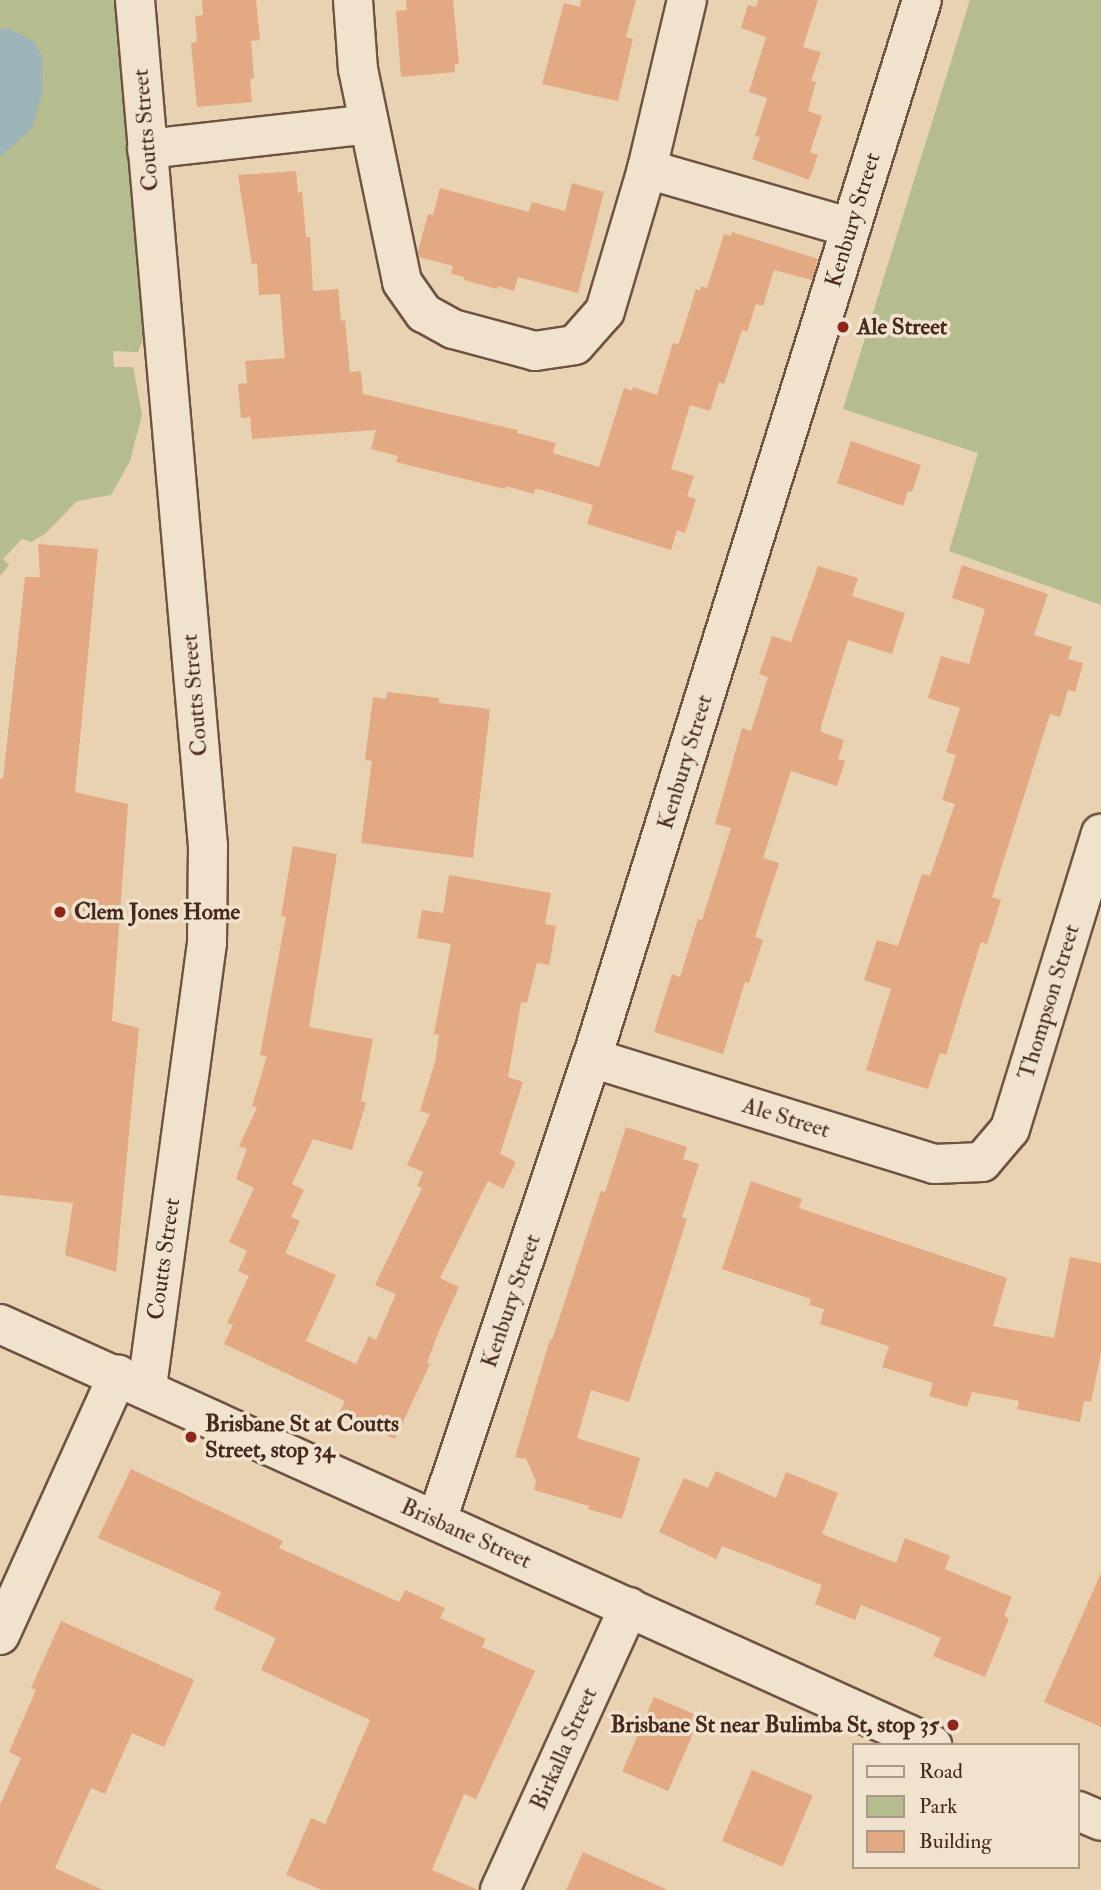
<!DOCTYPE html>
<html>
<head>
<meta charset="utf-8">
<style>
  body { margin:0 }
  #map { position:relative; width:1101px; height:1890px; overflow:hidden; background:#e8d2b2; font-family:"IM FELL Double Pica",serif }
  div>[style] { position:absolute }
  .green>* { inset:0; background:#b5bc8d }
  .water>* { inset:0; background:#9db4b9 }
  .building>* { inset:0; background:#e3a983; transform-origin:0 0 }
  .roads { filter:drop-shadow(2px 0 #6e5343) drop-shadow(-2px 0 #6e5343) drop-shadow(0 2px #6e5343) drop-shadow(0 -2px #6e5343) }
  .minor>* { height:38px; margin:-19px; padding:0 19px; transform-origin:19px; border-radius:19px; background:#f0e2cd }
  .dots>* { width:19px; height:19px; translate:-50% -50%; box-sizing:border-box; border:4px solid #f0e2cd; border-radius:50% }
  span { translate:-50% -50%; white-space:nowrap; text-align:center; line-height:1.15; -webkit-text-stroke:7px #f0e2cd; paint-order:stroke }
  .street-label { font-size:23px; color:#46291e }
  .poi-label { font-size:23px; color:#46291e; font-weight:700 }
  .left { translate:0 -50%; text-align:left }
  .right { translate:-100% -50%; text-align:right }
  .legend { position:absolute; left:852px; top:1743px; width:228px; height:126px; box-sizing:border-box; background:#f0e2cd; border:2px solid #ac9887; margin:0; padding:9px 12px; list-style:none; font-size:21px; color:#46291e }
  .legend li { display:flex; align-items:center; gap:14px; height:35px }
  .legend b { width:35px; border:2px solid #ac9887 }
</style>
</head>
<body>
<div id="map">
  <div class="green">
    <i style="clip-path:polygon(0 0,123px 0,148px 326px,138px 352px,113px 351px,114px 367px,133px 367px,142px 415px,130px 461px,111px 495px,77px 501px,45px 534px,31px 542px,22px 539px,3px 559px,9px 565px,0 576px)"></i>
    <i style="clip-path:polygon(970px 0,1101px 0,1101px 605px,949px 551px,978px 453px,843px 409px)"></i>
  </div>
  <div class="water">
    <i style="clip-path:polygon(0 29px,11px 29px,34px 42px,43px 58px,42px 94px,32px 128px,0 157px)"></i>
  </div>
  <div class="building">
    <i style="clip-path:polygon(202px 0,256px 0,260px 40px,251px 41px,254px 78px,250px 79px,252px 102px,197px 107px,191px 43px,197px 42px,195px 16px,203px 15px)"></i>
    <i style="clip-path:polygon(406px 0,453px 0,459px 64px,455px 64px,455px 72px,401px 77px,396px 11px,407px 10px)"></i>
    <i style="clip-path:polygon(581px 0,636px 0,626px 37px,633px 39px,618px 101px,542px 84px,564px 3px,580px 7px)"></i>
    <i style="clip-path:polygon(758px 0,818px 0,803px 47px,821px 52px,811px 81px,816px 82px,808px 111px,822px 116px,810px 152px,818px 155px,809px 180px,752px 159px,760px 137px,755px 136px,767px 98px,749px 92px,766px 37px,741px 28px,748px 5px,756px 7px)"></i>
    <i style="clip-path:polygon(296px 171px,298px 193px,302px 192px,306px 237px,310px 237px,313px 291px,338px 289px,341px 321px,345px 320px,350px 372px,361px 371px,363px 394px,518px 430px,517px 433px,556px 443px,553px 453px,599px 467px,624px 388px,632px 391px,633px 387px,657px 395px,673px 343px,678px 344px,680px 340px,696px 289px,700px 291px,701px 286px,707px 288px,724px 234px,731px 236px,732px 232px,818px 259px,812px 280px,774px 270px,763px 306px,756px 304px,747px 332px,742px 330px,724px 384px,719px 382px,710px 411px,690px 405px,671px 469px,694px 476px,687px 496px,696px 499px,685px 533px,677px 530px,671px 550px,587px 524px,593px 505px,542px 490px,535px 489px,534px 494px,506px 486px,505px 489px,396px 462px,398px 456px,371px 449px,376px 430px,252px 439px,250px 417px,241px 418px,238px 384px,247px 383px,245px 361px,285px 358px,280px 294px,259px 295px,257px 263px,252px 264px,238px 175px)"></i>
    <i style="clip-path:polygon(572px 183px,604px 192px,578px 293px,518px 277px,514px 291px,498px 286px,497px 289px,464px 280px,464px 277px,451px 274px,453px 266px,419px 257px,418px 251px,428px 214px,433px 215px,440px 188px,529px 212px,532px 202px,565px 211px)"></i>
    <i style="clip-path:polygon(851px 441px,921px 465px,912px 492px,908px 491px,903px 506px,837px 483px)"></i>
    <i style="clip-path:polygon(38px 544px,98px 549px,75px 792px,128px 804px,112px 1021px,139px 1028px,116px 1272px,65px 1255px,73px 1203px,0 1195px,0 778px,3px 779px,25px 577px,40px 577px)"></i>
    <i style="clip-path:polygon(962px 565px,1048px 594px,1034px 635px,1072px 647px,1068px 659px,1083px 663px,1075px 692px,1068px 690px,1060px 717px,1050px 714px,992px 897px,1001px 900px,987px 944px,981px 942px,946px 1055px,940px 1053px,928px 1089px,866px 1070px,891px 989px,864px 980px,877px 940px,898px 946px,922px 874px,930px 876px,955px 804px,942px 800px,956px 755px,946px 752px,960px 708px,928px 698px,941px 656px,969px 664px,985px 609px,952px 598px)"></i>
    <i style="clip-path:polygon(818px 566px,858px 578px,852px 596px,905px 613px,892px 654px,848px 640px,821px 726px,821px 732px,844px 740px,838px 759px,845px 761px,837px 786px,791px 771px,763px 858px,779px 863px,755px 937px,763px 940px,749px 983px,745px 982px,723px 1054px,654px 1032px,672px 974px,680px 977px,698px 919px,702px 920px,731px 828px,715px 824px,742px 728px,751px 731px,768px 677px,759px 674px,772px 636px,791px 642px)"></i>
    <i style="clip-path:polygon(387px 692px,439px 698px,439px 703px,490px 709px,473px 858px,361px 843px,372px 761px,365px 760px,373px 697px,386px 699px)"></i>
    <i style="clip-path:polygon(293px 846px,337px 854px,309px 1027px,373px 1039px,361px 1101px,366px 1103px,352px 1150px,313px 1139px,292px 1184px,304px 1190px,291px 1217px,300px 1221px,285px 1253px,336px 1275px,306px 1341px,356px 1364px,369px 1336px,376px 1340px,396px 1294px,375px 1285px,422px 1188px,417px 1186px,423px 1172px,407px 1165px,430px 1114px,420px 1111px,435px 1062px,439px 1035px,434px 1034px,451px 944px,417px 938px,422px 910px,443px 913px,449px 875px,551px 893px,545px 924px,556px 926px,549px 965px,537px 963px,527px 1003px,521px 1002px,508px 1077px,523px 1082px,500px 1154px,516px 1162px,503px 1189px,488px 1181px,440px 1278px,459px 1287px,438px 1333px,427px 1363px,430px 1364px,395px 1439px,339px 1414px,345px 1401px,224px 1344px,233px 1325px,227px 1323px,249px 1276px,238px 1271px,247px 1251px,229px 1242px,254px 1188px,236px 1179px,247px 1149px,239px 1146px,257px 1108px,252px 1106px,267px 1056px,260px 1055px,286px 917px,281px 916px)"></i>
    <i style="clip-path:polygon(626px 1127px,687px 1147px,683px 1159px,699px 1164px,682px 1217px,687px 1219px,629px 1402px,591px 1390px,577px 1438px,640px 1458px,622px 1519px,588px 1509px,589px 1506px,534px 1490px,536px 1481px,526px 1459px,515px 1457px,550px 1339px,552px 1340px,601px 1191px,605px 1192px)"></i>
    <i style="clip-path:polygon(751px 1181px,802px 1199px,799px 1208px,1007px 1278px,993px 1326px,1054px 1338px,1070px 1257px,1101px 1263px,1101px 1353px,1091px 1402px,1084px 1401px,1080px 1422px,1017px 1409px,1019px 1401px,972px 1392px,967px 1407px,929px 1396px,933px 1383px,882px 1367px,889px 1346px,820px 1324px,824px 1309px,809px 1305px,811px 1299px,722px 1269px)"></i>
    <i style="clip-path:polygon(131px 1469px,283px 1541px,279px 1548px,399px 1602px,405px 1590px,445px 1608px,440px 1618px,486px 1639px,482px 1647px,535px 1671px,476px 1799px,464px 1794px,432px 1870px,478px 1890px,322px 1890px,286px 1875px,311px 1818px,325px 1824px,370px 1720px,261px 1670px,276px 1638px,214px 1609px,221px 1592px,98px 1538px)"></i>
    <i style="clip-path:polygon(716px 1471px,776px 1498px,786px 1472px,838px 1493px,822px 1534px,896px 1563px,905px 1538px,950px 1556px,945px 1569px,1012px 1597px,1004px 1616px,1009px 1619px,985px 1677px,933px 1656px,941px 1638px,916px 1627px,861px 1605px,855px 1620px,815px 1604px,822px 1585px,722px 1546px,716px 1559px,659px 1532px,684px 1478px,708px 1488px)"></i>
    <i style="clip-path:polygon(1101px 1573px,1101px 1727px,1044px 1702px)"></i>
    <i style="clip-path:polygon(61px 1621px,194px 1680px,164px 1747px,132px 1733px,105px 1794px,91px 1788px,55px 1868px,103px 1890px,0 1890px,0 1805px,21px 1758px,9px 1752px,36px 1690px,31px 1688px)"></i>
    <i style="left:654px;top:1697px;width:50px;height:81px;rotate:23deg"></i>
    <i style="left:752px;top:1770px;width:66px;height:77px;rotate:23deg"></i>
    <i style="clip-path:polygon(583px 1852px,668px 1890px,566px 1890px)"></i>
  </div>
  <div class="roads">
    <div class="minor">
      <i style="left:135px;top:0;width:849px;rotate:85.07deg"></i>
      <i style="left:208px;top:846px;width:97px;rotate:90.6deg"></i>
      <i style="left:207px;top:943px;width:449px;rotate:97.7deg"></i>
      <i style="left:353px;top:0;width:69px;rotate:85.9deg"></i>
      <i style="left:358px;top:69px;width:217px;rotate:78.3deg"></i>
      <i style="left:402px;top:282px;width:38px;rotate:55deg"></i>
      <i style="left:424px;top:313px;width:33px;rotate:29deg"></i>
      <i style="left:453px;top:329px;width:85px;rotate:15deg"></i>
      <i style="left:535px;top:351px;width:40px;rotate:-8.5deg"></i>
      <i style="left:575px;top:345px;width:45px;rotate:-48.6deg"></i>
      <i style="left:605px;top:311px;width:148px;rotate:-73.5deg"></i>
      <i style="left:647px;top:169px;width:174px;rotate:-76.7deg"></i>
      <i style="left:147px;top:149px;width:223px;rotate:-6.4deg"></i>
      <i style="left:647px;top:169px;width:212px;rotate:16.1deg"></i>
      <i style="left:592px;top:1058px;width:358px;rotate:17.2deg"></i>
      <i style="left:934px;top:1164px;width:48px;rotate:-2.4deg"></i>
      <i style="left:982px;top:1162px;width:43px;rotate:-49.7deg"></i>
      <i style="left:1010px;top:1129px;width:309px;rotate:-72.9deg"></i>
      <i style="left:0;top:1324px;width:1023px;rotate:24.31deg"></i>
      <i style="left:437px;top:1520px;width:487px;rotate:-71.5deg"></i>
      <i style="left:592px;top:1058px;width:1108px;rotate:-72.68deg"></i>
      <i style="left:0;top:1635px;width:286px;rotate:-65.6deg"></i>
      <i style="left:1078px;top:1811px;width:25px;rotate:23deg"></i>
      <i style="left:500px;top:1890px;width:311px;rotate:-65.5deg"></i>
    </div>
  </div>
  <div class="dots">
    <i style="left:843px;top:327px;background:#8f2418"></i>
    <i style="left:60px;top:912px;background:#8f2418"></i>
    <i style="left:191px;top:1437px;background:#8f2418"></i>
    <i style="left:953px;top:1725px;background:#8f2418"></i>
  </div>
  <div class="street-label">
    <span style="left:146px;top:130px;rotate:-95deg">Coutts Street</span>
    <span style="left:853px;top:220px;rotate:-73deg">Kenbury Street</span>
    <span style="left:195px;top:695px;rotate:-95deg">Coutts Street</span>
    <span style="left:685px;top:762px;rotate:-73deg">Kenbury Street</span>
    <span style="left:1049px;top:1002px;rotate:-73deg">Thompson Street</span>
    <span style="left:786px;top:1118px;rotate:17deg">Ale Street</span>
    <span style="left:164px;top:1259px;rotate:-82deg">Coutts Street</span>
    <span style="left:511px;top:1301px;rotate:-71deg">Kenbury Street</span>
    <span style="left:466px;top:1534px;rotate:24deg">Brisbane Street</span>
    <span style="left:564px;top:1749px;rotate:-66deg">Birkalla Street</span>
  </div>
  <div class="poi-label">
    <span class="left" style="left:857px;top:327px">Ale Street</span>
    <span class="left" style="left:74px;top:912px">Clem Jones Home</span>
    <span class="left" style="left:205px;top:1437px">Brisbane St at Coutts<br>Street, stop 34</span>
    <span class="right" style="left:939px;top:1725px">Brisbane St near Bulimba St, stop 35</span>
  </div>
  <ul class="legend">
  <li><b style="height:9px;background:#f0e2cd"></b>Road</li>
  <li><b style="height:19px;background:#b5bc8d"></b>Park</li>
  <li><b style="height:19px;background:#e3a983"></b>Building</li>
  </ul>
</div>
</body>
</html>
